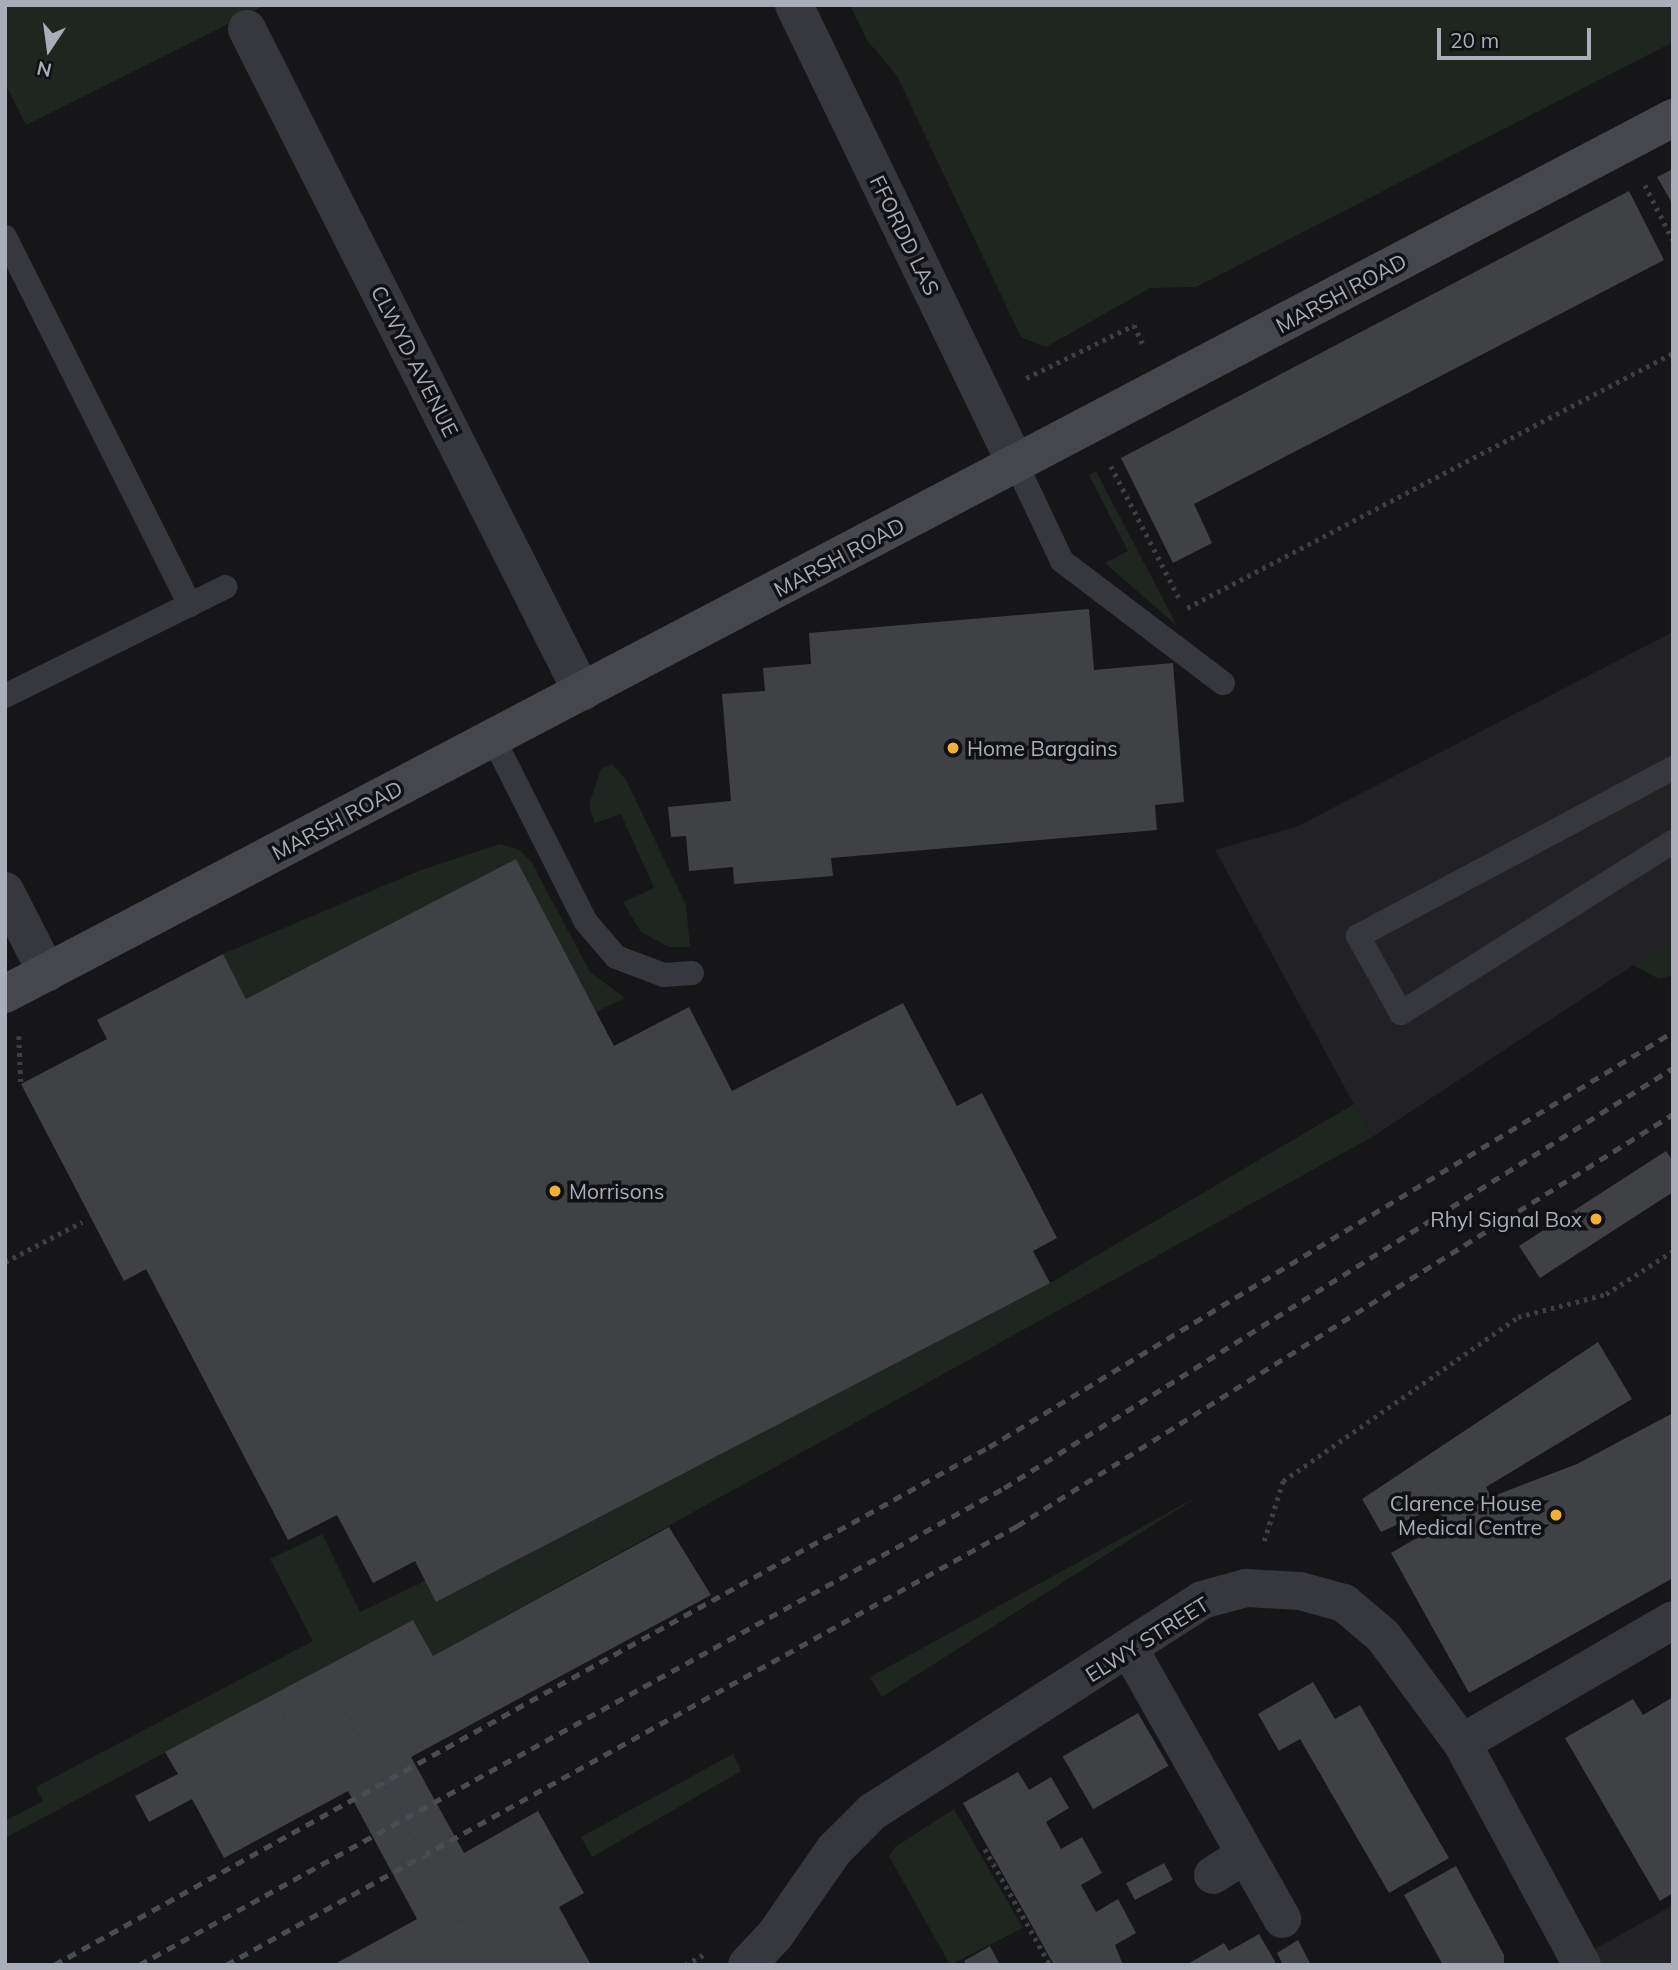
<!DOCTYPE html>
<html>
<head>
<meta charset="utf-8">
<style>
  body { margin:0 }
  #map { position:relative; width:1678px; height:1970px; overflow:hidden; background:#161618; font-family:Mulish,sans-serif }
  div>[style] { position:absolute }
  .built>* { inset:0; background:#222225 }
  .green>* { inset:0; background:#1e261f }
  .building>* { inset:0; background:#404145; transform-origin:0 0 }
  .path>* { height:4.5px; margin-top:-2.25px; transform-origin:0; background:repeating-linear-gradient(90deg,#3d3f44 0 3.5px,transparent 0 8.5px) }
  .lane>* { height:24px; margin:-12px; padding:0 12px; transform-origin:12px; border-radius:12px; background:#37383d }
  .street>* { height:38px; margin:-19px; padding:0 19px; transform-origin:19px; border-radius:19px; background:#37383d }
  .secondary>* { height:38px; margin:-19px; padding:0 19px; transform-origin:19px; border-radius:19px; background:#45474d }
  .rail>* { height:5px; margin-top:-2.5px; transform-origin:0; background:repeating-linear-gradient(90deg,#4a4c52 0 9px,transparent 0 16px) }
  .path-bridge>* { height:4.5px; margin-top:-2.25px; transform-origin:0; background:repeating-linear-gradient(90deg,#3d3f44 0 3.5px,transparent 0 8.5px) }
  .dots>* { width:19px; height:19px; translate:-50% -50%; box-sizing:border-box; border:4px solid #111113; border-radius:50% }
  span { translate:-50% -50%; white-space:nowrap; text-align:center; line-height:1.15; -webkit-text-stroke:7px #111113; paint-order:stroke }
  .street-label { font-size:21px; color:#a8adb8 }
  .poi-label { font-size:21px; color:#a8adb8 }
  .left { translate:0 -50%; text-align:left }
  .right { translate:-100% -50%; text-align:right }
  .frame { position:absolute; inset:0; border:7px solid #a8adb8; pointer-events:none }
  .north { position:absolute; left:14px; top:14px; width:70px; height:70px; -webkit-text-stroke:5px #111113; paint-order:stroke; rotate:193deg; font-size:19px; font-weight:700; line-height:28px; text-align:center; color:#a8adb8 }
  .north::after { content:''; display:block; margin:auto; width:24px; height:32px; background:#a8adb8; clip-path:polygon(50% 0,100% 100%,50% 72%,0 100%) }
  .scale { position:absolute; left:1437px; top:28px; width:154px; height:32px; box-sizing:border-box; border:4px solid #a8adb8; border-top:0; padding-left:9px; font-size:21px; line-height:24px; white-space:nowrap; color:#a8adb8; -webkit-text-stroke:5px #111113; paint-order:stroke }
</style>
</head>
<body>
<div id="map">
  <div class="built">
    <i style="clip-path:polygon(1673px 632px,1673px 939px,1372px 1137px,1215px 850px,1296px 827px)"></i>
    <i style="clip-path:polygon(1673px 1905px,1673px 1965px,1566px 1965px,1620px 1935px)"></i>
  </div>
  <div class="green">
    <i style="clip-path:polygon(5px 5px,266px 5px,26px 125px,5px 83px)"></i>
    <i style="clip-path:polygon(850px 5px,1673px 5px,1673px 42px,1196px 287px,1150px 288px,1046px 347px,1021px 337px,897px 76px,867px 40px)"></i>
    <i style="clip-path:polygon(1096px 471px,1177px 626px,1105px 563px,1128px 551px,1089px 475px)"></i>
    <i style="clip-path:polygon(612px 764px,625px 778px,686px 905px,690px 947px,669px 947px,641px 932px,623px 902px,654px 888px,621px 814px,595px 823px,589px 805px,601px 769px)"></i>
    <i style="clip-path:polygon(500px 844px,519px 850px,532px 863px,590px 972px,625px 998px,596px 1012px,516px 859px,246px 999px,223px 954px,421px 870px)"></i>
    <i style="clip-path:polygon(1673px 939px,1673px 975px,1659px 979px,1633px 965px)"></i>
    <i style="clip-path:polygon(1354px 1104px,1372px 1137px,433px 1656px,413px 1620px,5px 1838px,5px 1821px,43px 1801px,36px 1787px,313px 1641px,270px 1559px,322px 1534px,360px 1612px,1050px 1283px)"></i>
    <i style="clip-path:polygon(1202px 1494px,882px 1697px,870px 1677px)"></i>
    <i style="clip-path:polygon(733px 1754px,741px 1771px,592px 1857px,581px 1837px)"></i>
    <i style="clip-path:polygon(954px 1809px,1023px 1928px,950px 1965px,889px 1856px,895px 1847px)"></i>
  </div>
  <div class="building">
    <i style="clip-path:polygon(1673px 169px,1673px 205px,1657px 177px)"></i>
    <i style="clip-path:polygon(1629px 191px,1664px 260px,1194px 504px,1212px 543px,1173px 563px,1121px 458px)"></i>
    <i style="clip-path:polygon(1089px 609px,1094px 670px,1173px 663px,1184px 802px,1155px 805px,1157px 830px,831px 858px,833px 876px,734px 884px,733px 867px,689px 871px,686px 836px,671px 837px,668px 807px,731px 801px,722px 694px,765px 691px,763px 668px,811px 664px,809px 633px)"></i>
    <i style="clip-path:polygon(516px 859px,614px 1046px,689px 1007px,732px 1091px,903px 1003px,957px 1106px,982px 1093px,1057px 1238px,1033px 1251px,1050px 1283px,436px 1602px,415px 1561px,373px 1583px,337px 1515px,288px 1540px,146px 1269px,124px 1281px,21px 1084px,107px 1039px,97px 1020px,223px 954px,246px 999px)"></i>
    <i style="clip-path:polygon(1666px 1151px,1673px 1161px,1673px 1192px,1540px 1278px,1519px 1246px)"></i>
    <i style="clip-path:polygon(1598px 1342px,1632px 1399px,1486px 1487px,1491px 1497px,1577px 1464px,1673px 1413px,1673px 1578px,1469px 1693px,1391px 1553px,1444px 1522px,1436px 1507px,1381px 1532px,1362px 1499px)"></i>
    <i style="clip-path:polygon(669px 1527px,711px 1595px,411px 1757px,464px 1853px,538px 1811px,584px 1893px,559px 1907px,591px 1965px,333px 1965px,417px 1919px,348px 1791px,224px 1858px,192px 1799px,149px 1822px,135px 1796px,178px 1774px,165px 1752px,413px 1620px,433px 1656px)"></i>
    <i style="clip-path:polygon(1313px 1682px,1335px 1719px,1360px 1705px,1449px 1858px,1389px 1893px,1300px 1739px,1279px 1751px,1258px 1714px)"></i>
    <i style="clip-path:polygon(1673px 1697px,1673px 1893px,1660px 1901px,1565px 1738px,1633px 1699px,1643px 1715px)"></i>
    <i style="left:1138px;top:1713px;width:61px;height:87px;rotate:60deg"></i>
    <i style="clip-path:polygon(1018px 1772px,1029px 1790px,1051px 1777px,1069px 1808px,1046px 1822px,1061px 1849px,1082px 1837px,1102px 1873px,1081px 1885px,1096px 1912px,1118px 1899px,1136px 1933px,1115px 1945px,1123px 1965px,1054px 1965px,963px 1803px)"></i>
    <i style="left:1164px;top:1863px;width:19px;height:43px;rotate:62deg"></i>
    <i style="clip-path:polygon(1456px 1866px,1504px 1955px,1504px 1965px,1443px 1965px,1404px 1895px)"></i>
    <i style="clip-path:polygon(1259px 1934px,1277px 1965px,1186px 1965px,1224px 1943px,1229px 1951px)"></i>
    <i style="clip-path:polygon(1298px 1940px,1311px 1965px,1283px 1965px,1277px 1953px)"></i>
    <i style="clip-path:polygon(990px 1946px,1000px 1965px,967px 1965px,964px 1961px)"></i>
  </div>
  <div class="path">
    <i style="left:1645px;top:185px;width:62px;rotate:63deg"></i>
    <i style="left:1026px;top:378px;width:120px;rotate:-26.1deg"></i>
    <i style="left:1134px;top:325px;width:21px;rotate:65deg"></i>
    <i style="left:1111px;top:466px;width:148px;rotate:62.7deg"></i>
    <i style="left:1187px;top:608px;width:549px;rotate:-27.69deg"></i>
    <i style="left:19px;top:1036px;width:48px;rotate:87.6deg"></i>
    <i style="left:5px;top:1262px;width:87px;rotate:-27.5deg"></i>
    <i style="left:1264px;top:1541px;width:63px;rotate:-72.4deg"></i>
    <i style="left:1283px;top:1481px;width:287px;rotate:-34.9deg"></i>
    <i style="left:1518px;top:1317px;width:91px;rotate:-14.6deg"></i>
    <i style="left:1606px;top:1294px;width:80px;rotate:-32.7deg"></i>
    <i style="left:245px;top:1736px;width:99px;rotate:-28.4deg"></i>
    <i style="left:985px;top:1849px;width:133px;rotate:60.7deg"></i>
    <i style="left:475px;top:1965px;width:9px;rotate:-27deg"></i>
    <i style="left:685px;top:1965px;width:21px;rotate:-29deg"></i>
  </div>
  <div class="lane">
    <i style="left:5px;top:237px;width:412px;rotate:63.3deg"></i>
    <i style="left:1016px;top:464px;width:107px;rotate:64.6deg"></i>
    <i style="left:1062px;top:561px;width:202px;rotate:37.2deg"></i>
    <i style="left:5px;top:696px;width:246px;rotate:-26.3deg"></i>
    <i style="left:493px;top:738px;width:206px;rotate:63.2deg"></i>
    <i style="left:586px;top:922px;width:46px;rotate:49.4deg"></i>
    <i style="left:616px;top:957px;width:51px;rotate:20.6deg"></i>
    <i style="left:664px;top:975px;width:28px;rotate:-4deg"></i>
    <i style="left:1673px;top:768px;width:357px;rotate:151.9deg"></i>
    <i style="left:1358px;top:936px;width:88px;rotate:60.8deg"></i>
    <i style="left:1401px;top:1013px;width:321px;rotate:-32.2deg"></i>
  </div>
  <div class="street">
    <i style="left:794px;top:5px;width:510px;rotate:64.19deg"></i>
    <i style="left:247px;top:29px;width:743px;rotate:63.19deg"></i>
    <i style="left:5px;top:891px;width:92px;rotate:62.9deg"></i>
    <i style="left:1130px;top:1650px;width:309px;rotate:60.5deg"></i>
    <i style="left:1462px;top:1743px;width:244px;rotate:-30.2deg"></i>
    <i style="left:1213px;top:1875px;width:36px;rotate:-32deg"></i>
    <i style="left:747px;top:1965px;width:41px;rotate:-47deg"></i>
    <i style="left:775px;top:1935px;width:103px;rotate:-55.2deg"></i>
    <i style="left:834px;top:1850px;width:54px;rotate:-45deg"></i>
    <i style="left:872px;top:1812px;width:392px;rotate:-32.7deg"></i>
    <i style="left:1202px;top:1600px;width:46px;rotate:-15.3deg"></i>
    <i style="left:1246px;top:1588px;width:54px;rotate:3.2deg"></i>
    <i style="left:1300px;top:1591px;width:46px;rotate:15.3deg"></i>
    <i style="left:1344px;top:1603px;width:51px;rotate:40.2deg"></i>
    <i style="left:1383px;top:1636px;width:133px;rotate:53.6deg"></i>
    <i style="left:1462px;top:1743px;width:252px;rotate:61.6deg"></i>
  </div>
  <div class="secondary">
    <i style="left:5px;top:994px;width:1884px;rotate:-27.71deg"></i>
  </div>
  <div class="rail">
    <i style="left:54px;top:1965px;width:1069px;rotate:-28.99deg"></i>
    <i style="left:989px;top:1447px;width:800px;rotate:-31.25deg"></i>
    <i style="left:139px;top:1965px;width:988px;rotate:-28.87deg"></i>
    <i style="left:1004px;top:1488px;width:790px;rotate:-32.12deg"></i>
    <i style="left:226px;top:1965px;width:905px;rotate:-29.03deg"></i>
    <i style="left:1017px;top:1526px;width:775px;rotate:-32.13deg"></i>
  </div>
  <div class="path-bridge">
    <i style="left:332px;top:1689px;width:311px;rotate:61deg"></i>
  </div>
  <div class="dots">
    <i style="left:953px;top:748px;background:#f2b134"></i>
    <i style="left:555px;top:1191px;background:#f2b134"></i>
    <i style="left:1596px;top:1219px;background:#f2b134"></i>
    <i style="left:1556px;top:1515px;background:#f2b134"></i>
  </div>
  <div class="street-label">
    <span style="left:905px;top:235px;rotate:64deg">FFORDD LAS</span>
    <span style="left:1341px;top:293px;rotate:-28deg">MARSH ROAD</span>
    <span style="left:415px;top:361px;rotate:63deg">CLWYD AVENUE</span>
    <span style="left:839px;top:557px;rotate:-28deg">MARSH ROAD</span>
    <span style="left:337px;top:820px;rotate:-28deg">MARSH ROAD</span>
    <span style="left:1147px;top:1639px;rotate:-32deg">ELWY STREET</span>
  </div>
  <div class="poi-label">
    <span class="left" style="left:967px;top:748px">Home Bargains</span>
    <span class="left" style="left:569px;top:1191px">Morrisons</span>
    <span class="right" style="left:1582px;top:1219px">Rhyl Signal Box</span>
    <span class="right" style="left:1542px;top:1515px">Clarence House<br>Medical Centre</span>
  </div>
  <div class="frame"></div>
  <div class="north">N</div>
  <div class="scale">20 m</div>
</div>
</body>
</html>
